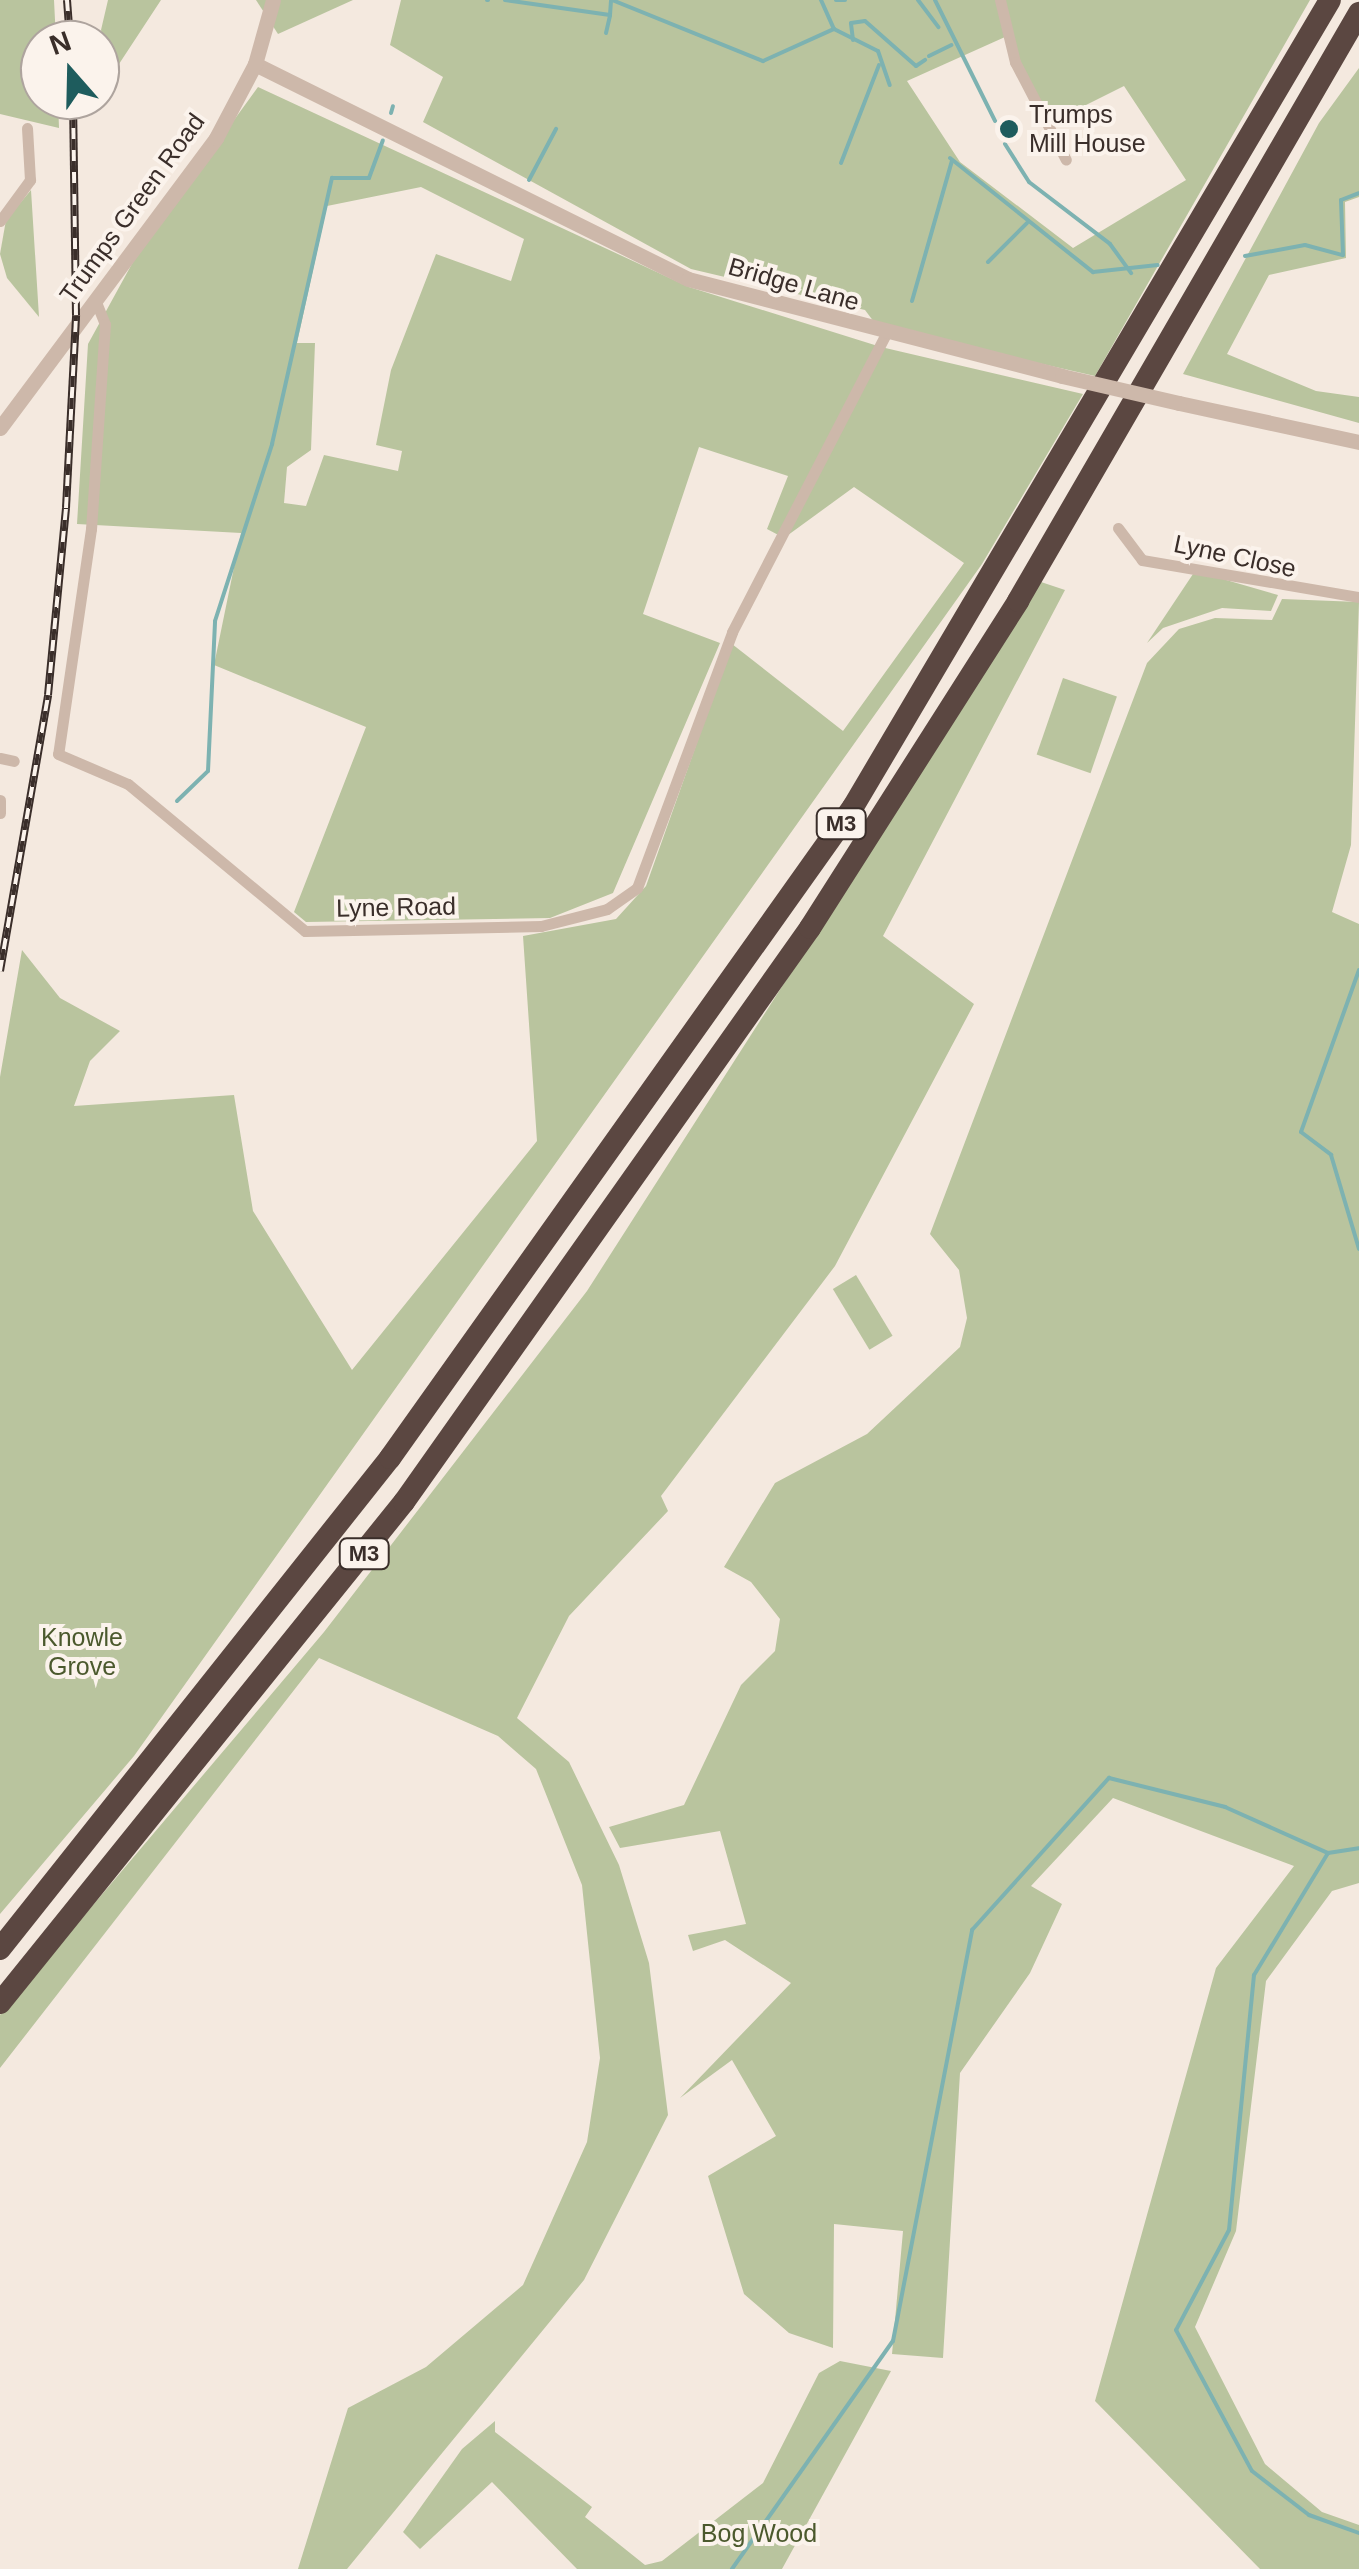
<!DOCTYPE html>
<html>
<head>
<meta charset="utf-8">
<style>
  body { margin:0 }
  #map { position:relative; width:1359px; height:2569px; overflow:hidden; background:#f4e9df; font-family:Arial,sans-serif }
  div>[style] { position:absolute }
  .green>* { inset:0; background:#b9c49e; transform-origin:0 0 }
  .stream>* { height:4px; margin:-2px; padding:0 2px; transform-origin:2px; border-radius:2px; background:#7db2b1 }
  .minor>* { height:11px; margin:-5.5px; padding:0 5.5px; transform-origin:5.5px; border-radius:5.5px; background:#cdb8aa }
  .tertiary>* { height:15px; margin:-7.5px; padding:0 7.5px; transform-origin:7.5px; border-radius:7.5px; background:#cdb8aa }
  .motorway>* { height:22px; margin:-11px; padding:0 11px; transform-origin:11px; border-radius:11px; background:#5b4741 }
  .rail>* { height:8px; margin-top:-4px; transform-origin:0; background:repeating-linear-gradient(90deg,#fbf3ec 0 11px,#3a2e2a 0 22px); box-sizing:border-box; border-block:2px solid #3a2e2a }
  .tertiary-bridge>* { height:15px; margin:-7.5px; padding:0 7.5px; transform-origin:7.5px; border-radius:7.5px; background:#cdb8aa }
  .dots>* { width:28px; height:28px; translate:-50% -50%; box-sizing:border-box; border:5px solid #fbf3ec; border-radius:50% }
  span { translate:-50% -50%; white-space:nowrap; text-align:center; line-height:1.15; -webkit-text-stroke:8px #fbf3ec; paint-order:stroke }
  .shield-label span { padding:2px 8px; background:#fbf3ec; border:2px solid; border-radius:8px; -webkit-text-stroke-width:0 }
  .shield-label { font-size:22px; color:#3a2e2a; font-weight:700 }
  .poi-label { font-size:25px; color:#3a2e2a }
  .left { translate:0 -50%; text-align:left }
  .street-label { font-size:25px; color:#3a2e2a }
  .park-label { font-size:25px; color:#4b592d }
  .north { position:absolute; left:20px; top:20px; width:100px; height:100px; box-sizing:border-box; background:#fbf3ec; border:2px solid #aea49e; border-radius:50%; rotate:340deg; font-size:28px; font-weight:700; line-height:40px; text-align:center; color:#3a2e2a }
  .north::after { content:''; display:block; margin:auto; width:35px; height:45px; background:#1e5c5d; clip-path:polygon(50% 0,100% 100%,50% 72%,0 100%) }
</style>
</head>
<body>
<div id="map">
  <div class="green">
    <i style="clip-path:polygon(0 0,54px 0,56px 40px,40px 40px,40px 100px,58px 100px,59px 128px,0 114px)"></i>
    <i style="clip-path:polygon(108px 0,161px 0,100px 93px,112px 69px,101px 30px)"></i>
    <i style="clip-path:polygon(256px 0,353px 0,278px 34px)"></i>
    <i style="clip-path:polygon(evenodd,401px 0,1310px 0,1095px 376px,877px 326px,865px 310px,691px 269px,423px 122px,443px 77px,390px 45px,401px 0,1005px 37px,1052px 122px,1124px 86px,1186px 180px,1073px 248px,960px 162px,907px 81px,1005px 37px)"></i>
    <i style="clip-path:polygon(1359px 68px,1359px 197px,1345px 202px,1346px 258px,1269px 275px,1227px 354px,1316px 391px,1359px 397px,1359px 423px,1183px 374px,1319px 123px)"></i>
    <i style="clip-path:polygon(evenodd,258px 87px,689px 287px,881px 347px,1083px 394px,982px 564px,134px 1756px,0 1914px,0 1077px,22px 950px,60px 998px,120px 1031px,90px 1061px,74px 1106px,234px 1095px,253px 1211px,352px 1370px,537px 1141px,523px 936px,616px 919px,646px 886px,732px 644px,843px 731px,964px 563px,854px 487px,784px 538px,767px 529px,788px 476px,699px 447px,643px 614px,720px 643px,613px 893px,550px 918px,306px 922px,294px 912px,366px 727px,214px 665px,241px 533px,77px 524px,88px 344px,139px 251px,258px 87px,421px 187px,524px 239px,511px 281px,436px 254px,391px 370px,376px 445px,402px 451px,398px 471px,324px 455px,306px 506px,284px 503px,287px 467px,311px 450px,315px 343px,297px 343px,327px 206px,421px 187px)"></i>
    <i style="clip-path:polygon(31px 190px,39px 317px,7px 278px,0 254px,6px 220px)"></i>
    <i style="clip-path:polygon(1195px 571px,1278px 595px,1271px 611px,1222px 608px,1163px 628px,1147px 643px)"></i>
    <i style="clip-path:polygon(1041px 582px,1065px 590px,883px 936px,974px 1004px,835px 1266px,661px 1496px,668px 1511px,569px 1616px,517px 1718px,569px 1762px,619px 1865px,649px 1963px,668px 2115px,584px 2280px,347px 2569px,298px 2569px,348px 2408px,426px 2367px,523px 2285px,587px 2142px,600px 2058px,582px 1885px,536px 1769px,498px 1736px,319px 1658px,0 2068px,0 2015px,324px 1632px,587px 1291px)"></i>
    <i style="clip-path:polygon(1282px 599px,1359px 602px,1351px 845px,1332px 912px,1359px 924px,1359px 1883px,1332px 1891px,1266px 1981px,1236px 2231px,1195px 2327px,1265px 2464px,1322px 2512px,1359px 2525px,1359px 2569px,1260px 2569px,1095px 2401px,1216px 1968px,1294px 1866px,1113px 1798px,1031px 1886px,1062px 1904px,1030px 1973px,960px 2073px,943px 2358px,892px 2354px,903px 2231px,834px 2224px,833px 2348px,789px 2333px,744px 2294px,708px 2176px,776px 2136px,732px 2060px,680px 2098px,791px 1983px,725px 1940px,693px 1951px,688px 1935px,746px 1924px,720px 1831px,620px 1848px,609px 1827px,684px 1805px,741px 1685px,775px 1651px,780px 1619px,751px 1582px,724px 1567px,775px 1483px,867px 1434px,960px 1347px,967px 1318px,959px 1270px,930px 1234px,1147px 663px,1179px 629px,1215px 618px,1272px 620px)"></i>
    <i style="left:1063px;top:678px;width:57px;height:81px;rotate:19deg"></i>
    <i style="left:856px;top:1275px;width:71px;height:27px;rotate:59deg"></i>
    <i style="clip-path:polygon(840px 2361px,891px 2371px,782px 2569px,577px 2569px,492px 2482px,420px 2549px,403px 2532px,462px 2449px,495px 2421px,495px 2432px,592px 2507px,585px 2517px,645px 2565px,662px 2561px,763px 2483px,819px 2373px)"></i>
  </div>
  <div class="stream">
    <i style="left:487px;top:0;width:1px"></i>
    <i style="left:505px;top:0;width:106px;rotate:8.1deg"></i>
    <i style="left:610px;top:15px;width:14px;rotate:-86deg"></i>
    <i style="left:612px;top:0;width:163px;rotate:22deg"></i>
    <i style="left:763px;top:61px;width:78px;rotate:-24.3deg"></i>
    <i style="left:834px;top:29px;width:49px;rotate:26.6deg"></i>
    <i style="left:878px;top:51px;width:36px;rotate:71deg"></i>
    <i style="left:821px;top:0;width:30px;rotate:66deg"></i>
    <i style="left:836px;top:0;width:9px"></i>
    <i style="left:918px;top:0;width:34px;rotate:53deg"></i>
    <i style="left:935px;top:0;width:135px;rotate:63.6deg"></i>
    <i style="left:606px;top:33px;width:18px;rotate:-77deg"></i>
    <i style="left:853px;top:40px;width:17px;rotate:-97deg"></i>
    <i style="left:851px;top:23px;width:14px;rotate:-8deg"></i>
    <i style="left:865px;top:21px;width:68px;rotate:41.4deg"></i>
    <i style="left:916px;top:66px;width:11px;rotate:-34deg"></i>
    <i style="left:929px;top:56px;width:25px;rotate:-26deg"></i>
    <i style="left:391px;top:113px;width:7px;rotate:-74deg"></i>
    <i style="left:1005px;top:144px;width:45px;rotate:57.7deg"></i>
    <i style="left:1029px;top:182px;width:102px;rotate:37.4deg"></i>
    <i style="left:1110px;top:244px;width:36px;rotate:54deg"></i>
    <i style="left:950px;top:158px;width:183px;rotate:38.6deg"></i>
    <i style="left:1093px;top:272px;width:65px;rotate:-6.1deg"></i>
    <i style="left:841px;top:163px;width:105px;rotate:-68.8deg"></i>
    <i style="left:529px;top:180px;width:58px;rotate:-62.1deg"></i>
    <i style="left:1245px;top:256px;width:61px;rotate:-10.4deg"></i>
    <i style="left:1305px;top:245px;width:39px;rotate:15deg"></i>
    <i style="left:1343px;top:255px;width:55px;rotate:-92.1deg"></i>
    <i style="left:1341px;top:200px;width:19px;rotate:-21deg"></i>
    <i style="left:988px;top:262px;width:55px;rotate:-45deg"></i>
    <i style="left:912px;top:301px;width:146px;rotate:-74.1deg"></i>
    <i style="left:177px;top:801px;width:43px;rotate:-44.1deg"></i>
    <i style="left:208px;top:771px;width:150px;rotate:-87.3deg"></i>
    <i style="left:215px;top:621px;width:186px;rotate:-72.1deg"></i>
    <i style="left:272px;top:444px;width:273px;rotate:-77.3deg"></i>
    <i style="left:332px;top:178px;width:37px"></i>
    <i style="left:369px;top:178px;width:40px;rotate:-69.8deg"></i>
    <i style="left:1359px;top:970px;width:172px;rotate:109.7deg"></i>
    <i style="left:1301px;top:1132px;width:38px;rotate:37deg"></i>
    <i style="left:1331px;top:1155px;width:98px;rotate:73.4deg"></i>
    <i style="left:1328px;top:1853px;width:143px;rotate:121.2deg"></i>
    <i style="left:1254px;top:1975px;width:256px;rotate:95.6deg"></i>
    <i style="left:1229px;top:2230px;width:113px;rotate:117.9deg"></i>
    <i style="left:1176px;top:2330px;width:160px;rotate:61.7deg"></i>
    <i style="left:1252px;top:2471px;width:72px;rotate:37.7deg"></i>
    <i style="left:1309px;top:2515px;width:53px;rotate:19.8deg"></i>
    <i style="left:732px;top:2569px;width:279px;rotate:-54.8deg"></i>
    <i style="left:893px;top:2341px;width:419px;rotate:-79.1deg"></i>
    <i style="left:972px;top:1930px;width:205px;rotate:-48deg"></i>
    <i style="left:1109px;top:1778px;width:120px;rotate:14deg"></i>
    <i style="left:1225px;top:1807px;width:113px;rotate:24.1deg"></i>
    <i style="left:1328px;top:1853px;width:31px;rotate:-9deg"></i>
  </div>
  <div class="minor">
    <i style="left:1000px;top:0;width:64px;rotate:76.4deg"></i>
    <i style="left:1015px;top:62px;width:110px;rotate:62.5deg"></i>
    <i style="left:0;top:221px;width:51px;rotate:-53.8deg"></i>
    <i style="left:30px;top:180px;width:52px;rotate:-93.3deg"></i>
    <i style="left:96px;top:302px;width:24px;rotate:68deg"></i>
    <i style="left:105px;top:324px;width:205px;rotate:93.9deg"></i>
    <i style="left:91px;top:529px;width:227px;rotate:98.3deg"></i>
    <i style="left:58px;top:754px;width:76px;rotate:23.2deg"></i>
    <i style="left:128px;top:784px;width:230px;rotate:39.7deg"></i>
    <i style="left:305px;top:931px;width:236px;rotate:-1.2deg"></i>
    <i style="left:541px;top:926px;width:68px;rotate:-14.4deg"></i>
    <i style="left:607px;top:909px;width:37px;rotate:-35deg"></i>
    <i style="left:637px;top:888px;width:273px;rotate:-69.6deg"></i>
    <i style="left:732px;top:632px;width:334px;rotate:-62.7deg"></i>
    <i style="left:1118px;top:528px;width:40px;rotate:53deg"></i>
    <i style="left:1142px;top:560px;width:220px;rotate:9.7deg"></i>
    <i style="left:0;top:758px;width:14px;rotate:12deg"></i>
    <i style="left:0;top:800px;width:13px;rotate:90deg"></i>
  </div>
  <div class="tertiary">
    <i style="left:255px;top:64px;width:483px;rotate:26.4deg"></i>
    <i style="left:688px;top:279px;width:386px;rotate:14.5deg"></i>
    <i style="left:1179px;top:403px;width:184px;rotate:12.2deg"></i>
    <i style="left:0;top:428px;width:362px;rotate:-53.3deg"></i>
    <i style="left:216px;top:138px;width:84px;rotate:-62.2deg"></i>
    <i style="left:255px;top:64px;width:66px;rotate:-74.3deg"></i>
  </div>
  <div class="motorway">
    <i style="left:0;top:1949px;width:627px;rotate:-51.54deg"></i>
    <i style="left:390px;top:1458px;width:799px;rotate:-54.58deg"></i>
    <i style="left:853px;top:807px;width:937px;rotate:-59.41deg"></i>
    <i style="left:0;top:2003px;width:644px;rotate:-51.12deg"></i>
    <i style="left:404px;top:1502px;width:703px;rotate:-54.73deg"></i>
    <i style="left:810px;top:928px;width:388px;rotate:-57.5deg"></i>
    <i style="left:1018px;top:601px;width:680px;rotate:-59.89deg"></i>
  </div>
  <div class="rail">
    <i style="left:67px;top:0;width:40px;rotate:85.7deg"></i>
    <i style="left:0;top:971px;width:280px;rotate:-80.1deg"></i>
    <i style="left:48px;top:695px;width:188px;rotate:-84.5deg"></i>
    <i style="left:66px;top:508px;width:193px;rotate:-87deg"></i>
    <i style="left:76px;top:315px;width:215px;rotate:-90.8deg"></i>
  </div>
  <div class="tertiary-bridge">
    <i style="left:1062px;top:376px;width:120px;rotate:13deg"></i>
  </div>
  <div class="dots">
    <i style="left:1009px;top:129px;background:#1e5c5d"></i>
  </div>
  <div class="shield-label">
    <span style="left:841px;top:824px">M3</span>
    <span style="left:364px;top:1554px">M3</span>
  </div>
  <div class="poi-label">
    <span class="left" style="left:1029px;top:129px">Trumps<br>Mill House</span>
  </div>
  <div class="street-label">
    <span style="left:132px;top:208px;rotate:-54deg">Trumps Green Road</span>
    <span style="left:794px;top:284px;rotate:16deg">Bridge Lane</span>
    <span style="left:1235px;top:556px;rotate:12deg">Lyne Close</span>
    <span style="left:396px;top:907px;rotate:-1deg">Lyne Road</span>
  </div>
  <div class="park-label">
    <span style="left:82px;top:1652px">Knowle<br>Grove</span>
    <span style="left:759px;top:2533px">Bog Wood</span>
  </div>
  <div class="north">N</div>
</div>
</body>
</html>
